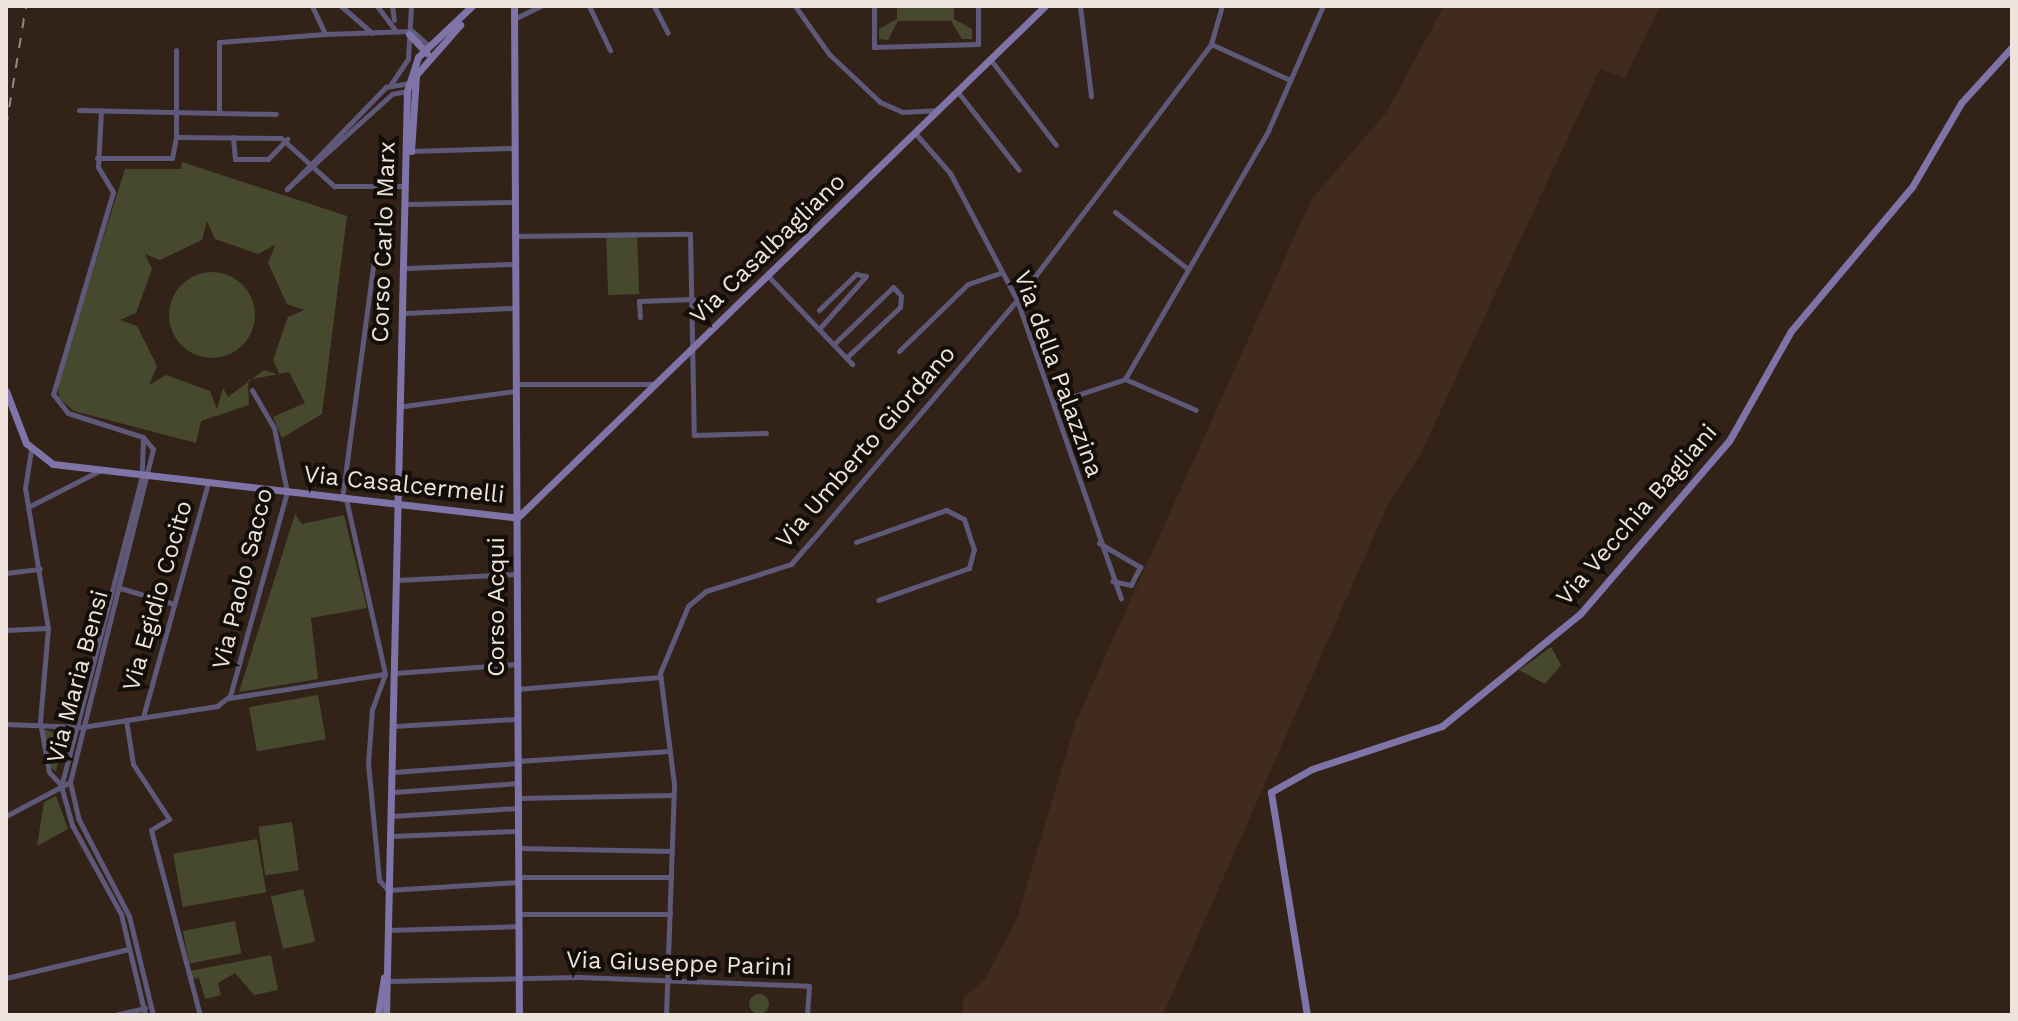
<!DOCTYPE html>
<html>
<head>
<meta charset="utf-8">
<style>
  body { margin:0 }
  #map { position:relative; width:2018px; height:1021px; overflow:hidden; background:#322218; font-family:"Work Sans",sans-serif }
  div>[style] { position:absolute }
  .built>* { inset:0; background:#402b1d }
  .green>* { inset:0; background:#47492f; transform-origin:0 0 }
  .round { border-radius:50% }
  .street>* { height:5px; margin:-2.5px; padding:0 2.5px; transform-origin:2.5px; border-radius:2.5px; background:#5e5879 }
  .secondary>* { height:7px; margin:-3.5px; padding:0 3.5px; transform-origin:3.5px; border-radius:3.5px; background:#7e74a8 }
  .rail>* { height:2px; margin-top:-1px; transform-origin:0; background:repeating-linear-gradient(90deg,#95887f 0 10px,transparent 0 20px) }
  span { translate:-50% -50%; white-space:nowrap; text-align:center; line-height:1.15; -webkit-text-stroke:8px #140e09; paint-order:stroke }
  .street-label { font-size:24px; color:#eee4dd }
  .frame { position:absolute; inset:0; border:8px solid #eee4dd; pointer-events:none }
</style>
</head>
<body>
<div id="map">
  <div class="built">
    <i style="clip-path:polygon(1444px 6px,1660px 6px,1625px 78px,1600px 69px,1421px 453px,1388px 504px,1163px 1015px,963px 1015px,963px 998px,985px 979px,1017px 918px,1076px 721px,1311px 200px,1386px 113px)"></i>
  </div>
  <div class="green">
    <i style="clip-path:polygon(897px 6px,954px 6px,954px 19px,972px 29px,972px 39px,962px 39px,951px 21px,898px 21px,888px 40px,879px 39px,879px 29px,897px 19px)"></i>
    <i style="clip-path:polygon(evenodd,182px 162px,347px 216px,322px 414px,282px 438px,273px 417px,305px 403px,289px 372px,248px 380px,249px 405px,201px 421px,196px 443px,74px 411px,59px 398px,58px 381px,125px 169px,181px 169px,182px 162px,207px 221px,215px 239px,258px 254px,275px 245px,268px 263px,287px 304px,304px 310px,288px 317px,273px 360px,280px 375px,264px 370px,228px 397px,223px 388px,217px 409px,210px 391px,166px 375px,149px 385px,157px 366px,137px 326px,120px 320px,136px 313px,152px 269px,145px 254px,160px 260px,202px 240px,207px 221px)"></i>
    <i style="left:637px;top:232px;width:62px;height:31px;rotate:88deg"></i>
    <i class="round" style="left:169px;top:272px;width:86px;height:86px"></i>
    <i style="clip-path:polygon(295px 514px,302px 524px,344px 515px,367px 608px,311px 618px,318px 679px,239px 692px)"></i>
    <i style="clip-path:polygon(1551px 647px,1561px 665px,1545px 684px,1519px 670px)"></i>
    <i style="left:318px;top:695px;width:45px;height:70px;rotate:80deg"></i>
    <i style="clip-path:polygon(43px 729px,63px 735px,56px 772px,50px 766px)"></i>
    <i style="clip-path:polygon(56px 796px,68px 829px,37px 846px,44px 802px)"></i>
    <i style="left:292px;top:822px;width:49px;height:34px;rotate:82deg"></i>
    <i style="left:257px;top:839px;width:54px;height:85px;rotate:80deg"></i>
    <i style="left:303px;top:889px;width:54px;height:33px;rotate:77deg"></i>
    <i style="left:235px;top:921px;width:33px;height:53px;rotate:79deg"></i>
    <i style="clip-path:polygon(271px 955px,278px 990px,254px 995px,235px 973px,218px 983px,221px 995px,205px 999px,199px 978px,192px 979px,190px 971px)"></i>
    <i class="round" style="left:749px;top:994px;width:20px;height:20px"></i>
  </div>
  <div class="street">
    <i style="left:312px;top:6px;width:31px;rotate:65deg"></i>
    <i style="left:325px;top:34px;width:87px;rotate:-2deg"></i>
    <i style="left:412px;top:31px;width:23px;rotate:41deg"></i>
    <i style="left:341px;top:6px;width:41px;rotate:41.1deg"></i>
    <i style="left:377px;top:6px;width:31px;rotate:53deg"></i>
    <i style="left:392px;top:6px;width:14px;rotate:82deg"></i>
    <i style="left:589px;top:6px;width:49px;rotate:64.5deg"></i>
    <i style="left:654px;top:6px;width:30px;rotate:63deg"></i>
    <i style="left:795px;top:6px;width:59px;rotate:54.7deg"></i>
    <i style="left:829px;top:54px;width:70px;rotate:43.3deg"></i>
    <i style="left:880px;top:102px;width:24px;rotate:24deg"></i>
    <i style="left:902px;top:112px;width:33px;rotate:-3deg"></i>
    <i style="left:874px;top:6px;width:41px;rotate:90deg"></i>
    <i style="left:874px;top:47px;width:104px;rotate:-1.7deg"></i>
    <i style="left:978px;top:44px;width:38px;rotate:-90deg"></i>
    <i style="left:1080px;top:6px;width:91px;rotate:83deg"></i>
    <i style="left:514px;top:19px;width:30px;rotate:-26deg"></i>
    <i style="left:1211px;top:44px;width:87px;rotate:24.5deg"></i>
    <i style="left:176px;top:50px;width:87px;rotate:90deg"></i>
    <i style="left:990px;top:59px;width:108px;rotate:52.5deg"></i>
    <i style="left:391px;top:84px;width:30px;rotate:-56deg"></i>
    <i style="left:408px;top:59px;width:53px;rotate:-86.8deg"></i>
    <i style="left:407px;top:91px;width:15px;rotate:169deg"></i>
    <i style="left:392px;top:94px;width:142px;rotate:137.9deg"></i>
    <i style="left:287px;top:189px;width:142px;rotate:-45.9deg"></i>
    <i style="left:386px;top:87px;width:22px;rotate:-10deg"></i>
    <i style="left:957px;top:91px;width:100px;rotate:51.9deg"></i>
    <i style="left:79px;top:110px;width:140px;rotate:1.2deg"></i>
    <i style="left:219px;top:113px;width:71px;rotate:-90deg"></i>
    <i style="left:219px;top:42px;width:106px;rotate:-4.3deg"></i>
    <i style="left:101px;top:110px;width:57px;rotate:93deg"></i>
    <i style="left:98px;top:167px;width:29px;rotate:59deg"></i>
    <i style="left:113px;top:192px;width:211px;rotate:106.5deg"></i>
    <i style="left:53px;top:394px;width:24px;rotate:52deg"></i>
    <i style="left:68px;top:413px;width:79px;rotate:17.7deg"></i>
    <i style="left:143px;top:437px;width:16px;rotate:50deg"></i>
    <i style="left:153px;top:449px;width:343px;rotate:104deg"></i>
    <i style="left:70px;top:782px;width:37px;rotate:77deg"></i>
    <i style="left:78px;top:818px;width:110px;rotate:62.5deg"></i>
    <i style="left:129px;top:916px;width:102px;rotate:76.4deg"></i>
    <i style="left:219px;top:113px;width:57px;rotate:1deg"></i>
    <i style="left:915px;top:133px;width:53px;rotate:48.8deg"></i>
    <i style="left:950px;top:173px;width:144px;rotate:62.2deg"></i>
    <i style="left:1017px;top:300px;width:316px;rotate:70.8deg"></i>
    <i style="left:233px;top:137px;width:22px;rotate:85deg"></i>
    <i style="left:235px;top:159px;width:33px"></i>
    <i style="left:268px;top:159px;width:28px;rotate:-46deg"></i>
    <i style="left:411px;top:151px;width:101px;rotate:-1.7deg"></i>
    <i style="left:97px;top:158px;width:75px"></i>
    <i style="left:172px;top:158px;width:21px;rotate:-79deg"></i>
    <i style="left:176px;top:137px;width:105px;rotate:0.5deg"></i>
    <i style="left:281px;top:138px;width:72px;rotate:42.2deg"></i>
    <i style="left:334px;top:186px;width:71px"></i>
    <i style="left:409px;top:204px;width:104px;rotate:-1.1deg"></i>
    <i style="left:1115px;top:212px;width:93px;rotate:38deg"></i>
    <i style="left:514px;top:236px;width:176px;rotate:-0.7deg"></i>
    <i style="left:690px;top:234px;width:201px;rotate:88.9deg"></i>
    <i style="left:694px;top:435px;width:72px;rotate:-1.6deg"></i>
    <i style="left:407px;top:268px;width:106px;rotate:-2.2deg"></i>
    <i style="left:768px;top:276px;width:122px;rotate:46.3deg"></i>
    <i style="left:819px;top:310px;width:52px;rotate:-44.2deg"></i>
    <i style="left:856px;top:274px;width:10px;rotate:11deg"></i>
    <i style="left:866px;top:276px;width:71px;rotate:131.6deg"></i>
    <i style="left:406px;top:313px;width:108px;rotate:-2.7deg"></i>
    <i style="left:640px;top:317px;width:16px;rotate:-94deg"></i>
    <i style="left:639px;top:301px;width:54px;rotate:-2.1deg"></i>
    <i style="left:834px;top:344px;width:82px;rotate:-44deg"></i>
    <i style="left:893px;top:287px;width:12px;rotate:48deg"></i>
    <i style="left:901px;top:296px;width:11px;rotate:95deg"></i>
    <i style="left:900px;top:307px;width:74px;rotate:136.6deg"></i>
    <i style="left:899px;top:351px;width:96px;rotate:-44.2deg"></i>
    <i style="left:968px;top:284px;width:36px;rotate:-19deg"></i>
    <i style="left:1125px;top:379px;width:77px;rotate:23.6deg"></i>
    <i style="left:515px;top:384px;width:141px"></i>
    <i style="left:1053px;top:403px;width:76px;rotate:-18.4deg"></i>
    <i style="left:1125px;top:379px;width:286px;rotate:-60deg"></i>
    <i style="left:1268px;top:131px;width:137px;rotate:-66.3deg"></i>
    <i style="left:404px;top:406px;width:112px;rotate:-7.7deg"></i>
    <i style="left:143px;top:438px;width:38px;rotate:92deg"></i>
    <i style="left:142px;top:476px;width:320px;rotate:104.6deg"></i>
    <i style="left:61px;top:786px;width:41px;rotate:74.2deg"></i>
    <i style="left:72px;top:825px;width:102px;rotate:61.2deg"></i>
    <i style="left:121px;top:914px;width:104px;rotate:76.6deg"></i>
    <i style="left:31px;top:450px;width:38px;rotate:99deg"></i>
    <i style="left:25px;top:488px;width:142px;rotate:80.7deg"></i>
    <i style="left:48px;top:628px;width:94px;rotate:94.9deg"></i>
    <i style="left:40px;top:722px;width:51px;rotate:79.8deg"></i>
    <i style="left:49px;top:772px;width:18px;rotate:47deg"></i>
    <i style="left:342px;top:499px;width:250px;rotate:-82.4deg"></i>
    <i style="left:346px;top:499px;width:179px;rotate:77.4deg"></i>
    <i style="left:385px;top:674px;width:37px;rotate:110deg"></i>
    <i style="left:372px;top:709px;width:54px;rotate:94.2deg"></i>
    <i style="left:368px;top:763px;width:118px;rotate:84.6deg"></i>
    <i style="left:379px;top:880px;width:13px;rotate:48deg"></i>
    <i style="left:388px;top:890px;width:130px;rotate:-3.5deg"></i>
    <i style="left:28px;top:507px;width:80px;rotate:-26.9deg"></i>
    <i style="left:856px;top:542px;width:96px;rotate:-19.6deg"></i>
    <i style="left:946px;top:510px;width:20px;rotate:27deg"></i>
    <i style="left:964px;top:519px;width:32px;rotate:72deg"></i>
    <i style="left:974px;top:549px;width:20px;rotate:105deg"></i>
    <i style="left:969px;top:568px;width:96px;rotate:160.6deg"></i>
    <i style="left:1099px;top:543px;width:48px;rotate:30.3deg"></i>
    <i style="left:1140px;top:567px;width:20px;rotate:117deg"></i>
    <i style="left:1131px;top:585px;width:19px;rotate:-168deg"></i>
    <i style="left:6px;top:573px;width:34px;rotate:-7deg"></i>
    <i style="left:397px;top:580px;width:119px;rotate:-2.9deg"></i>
    <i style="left:120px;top:588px;width:56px;rotate:16.5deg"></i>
    <i style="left:6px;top:630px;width:42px;rotate:-2.7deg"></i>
    <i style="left:395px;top:673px;width:122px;rotate:-4.2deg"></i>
    <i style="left:517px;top:689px;width:144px;rotate:-4.8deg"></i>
    <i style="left:229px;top:698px;width:157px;rotate:-8.8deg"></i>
    <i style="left:143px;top:717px;width:243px;rotate:-74.5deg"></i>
    <i style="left:126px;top:720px;width:45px;rotate:81deg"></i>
    <i style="left:133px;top:764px;width:66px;rotate:56.8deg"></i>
    <i style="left:169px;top:819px;width:21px;rotate:149deg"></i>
    <i style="left:151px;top:830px;width:191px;rotate:75.2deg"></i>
    <i style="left:6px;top:724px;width:76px;rotate:2.3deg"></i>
    <i style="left:82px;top:727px;width:137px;rotate:-8.8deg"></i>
    <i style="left:217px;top:706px;width:16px;rotate:-38deg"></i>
    <i style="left:230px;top:696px;width:212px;rotate:-74.4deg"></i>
    <i style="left:287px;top:492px;width:65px;rotate:-101.5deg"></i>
    <i style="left:274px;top:428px;width:44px;rotate:-120.1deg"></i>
    <i style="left:394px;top:726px;width:123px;rotate:-3.3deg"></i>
    <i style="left:518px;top:761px;width:152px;rotate:-3.8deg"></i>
    <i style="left:393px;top:772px;width:125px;rotate:-4.1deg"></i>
    <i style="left:393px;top:792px;width:125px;rotate:-4.1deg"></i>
    <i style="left:518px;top:798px;width:153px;rotate:-1.1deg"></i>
    <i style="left:6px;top:816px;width:72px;rotate:-28deg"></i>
    <i style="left:392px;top:816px;width:126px;rotate:-3.6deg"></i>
    <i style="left:391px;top:836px;width:127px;rotate:-2.3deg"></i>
    <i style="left:518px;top:848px;width:154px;rotate:1.1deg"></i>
    <i style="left:518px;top:877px;width:153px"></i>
    <i style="left:518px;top:914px;width:152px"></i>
    <i style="left:388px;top:930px;width:131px;rotate:-1.7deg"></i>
    <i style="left:6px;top:978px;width:126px;rotate:-13.3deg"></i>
    <i style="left:387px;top:981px;width:192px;rotate:-1.2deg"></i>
    <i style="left:579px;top:977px;width:230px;rotate:2.2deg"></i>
    <i style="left:809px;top:986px;width:29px;rotate:94deg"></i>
    <i style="left:115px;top:1015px;width:31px;rotate:-13deg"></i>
    <i style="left:666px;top:1015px;width:231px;rotate:-88deg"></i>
    <i style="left:674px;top:784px;width:112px;rotate:-97.2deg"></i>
    <i style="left:660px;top:673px;width:73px;rotate:-67.3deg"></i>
    <i style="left:688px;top:606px;width:23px;rotate:-40deg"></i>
    <i style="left:706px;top:591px;width:89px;rotate:-17.6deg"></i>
    <i style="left:791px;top:564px;width:33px;rotate:-49deg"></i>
    <i style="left:813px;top:539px;width:314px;rotate:-49.5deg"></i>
    <i style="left:1017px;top:300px;width:321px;rotate:-52.8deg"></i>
    <i style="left:1211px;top:44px;width:40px;rotate:-74deg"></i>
  </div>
  <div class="secondary">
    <i style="left:514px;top:6px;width:1009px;rotate:89.72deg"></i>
    <i style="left:409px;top:34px;width:26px;rotate:47deg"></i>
    <i style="left:411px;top:151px;width:76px;rotate:-86.2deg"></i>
    <i style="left:416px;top:75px;width:67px;rotate:-48.7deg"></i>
    <i style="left:6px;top:391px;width:56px;rotate:69deg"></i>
    <i style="left:26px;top:443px;width:34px;rotate:38deg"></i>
    <i style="left:53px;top:464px;width:467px;rotate:6.6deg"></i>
    <i style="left:517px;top:518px;width:735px;rotate:-44.12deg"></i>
    <i style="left:378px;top:1015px;width:38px;rotate:-81deg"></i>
    <i style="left:386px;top:1015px;width:924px;rotate:-88.7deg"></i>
    <i style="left:407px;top:91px;width:36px;rotate:-72deg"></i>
    <i style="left:418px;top:57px;width:74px;rotate:-43.4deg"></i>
    <i style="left:1307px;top:1015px;width:226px;rotate:-99.2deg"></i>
    <i style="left:1271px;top:792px;width:47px;rotate:-29.3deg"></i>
    <i style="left:1312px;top:769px;width:137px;rotate:-18.3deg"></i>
    <i style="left:1442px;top:726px;width:178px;rotate:-39.1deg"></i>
    <i style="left:1580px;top:614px;width:228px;rotate:-49.3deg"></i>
    <i style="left:1729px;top:441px;width:126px;rotate:-60.6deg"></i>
    <i style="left:1791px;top:331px;width:188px;rotate:-50deg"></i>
    <i style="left:1912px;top:187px;width:97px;rotate:-59.7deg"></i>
    <i style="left:1961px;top:103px;width:76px;rotate:-47.7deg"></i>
  </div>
  <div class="rail">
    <i style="left:6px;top:127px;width:123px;rotate:-80.6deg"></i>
  </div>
  <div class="street-label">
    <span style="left:384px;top:242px;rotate:-88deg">Corso Carlo Marx</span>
    <span style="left:768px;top:249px;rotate:-44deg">Via Casalbagliano</span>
    <span style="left:1058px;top:374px;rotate:70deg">Via della Palazzina</span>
    <span style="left:866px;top:447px;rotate:-49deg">Via Umberto Giordano</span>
    <span style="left:404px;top:485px;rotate:6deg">Via Casalcermelli</span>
    <span style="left:1637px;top:515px;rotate:-49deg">Via Vecchia Bagliani</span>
    <span style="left:243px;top:579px;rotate:-76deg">Via Paolo Sacco</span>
    <span style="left:158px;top:596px;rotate:-74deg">Via Egidio Cocito</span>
    <span style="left:497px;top:607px;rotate:-90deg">Corso Acqui</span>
    <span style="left:78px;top:677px;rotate:-75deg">Via Maria Bensi</span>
    <span style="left:679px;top:964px;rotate:2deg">Via Giuseppe Parini</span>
  </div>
  <div class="frame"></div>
</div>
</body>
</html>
